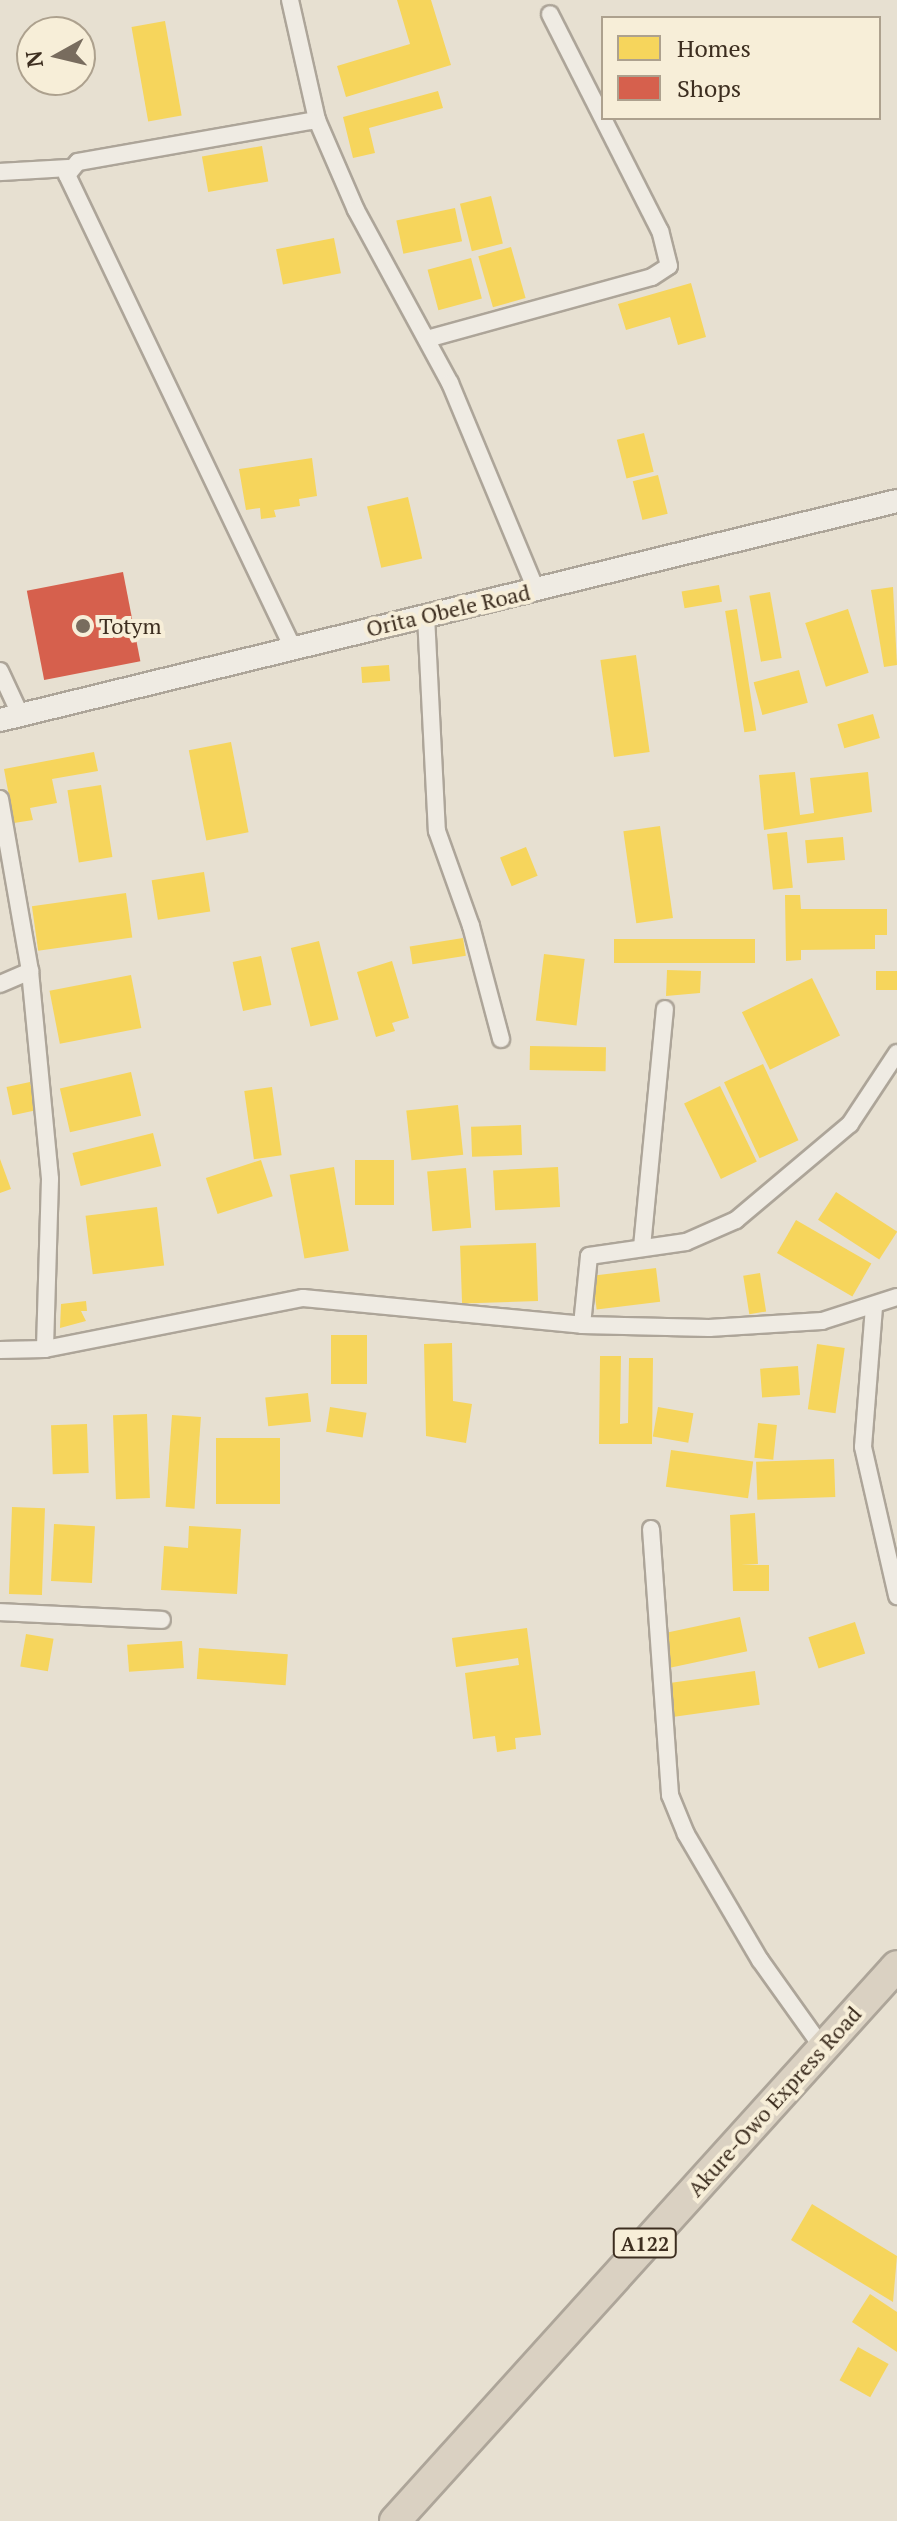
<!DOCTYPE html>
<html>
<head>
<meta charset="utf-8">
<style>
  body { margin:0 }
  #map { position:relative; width:897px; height:2521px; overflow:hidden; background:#e7e0d1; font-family:"PT Serif",serif }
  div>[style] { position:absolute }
  .homes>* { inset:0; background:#f6d55c; transform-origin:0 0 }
  .shops>* { inset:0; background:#d6604d; transform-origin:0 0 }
  .roads { filter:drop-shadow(2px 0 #ada599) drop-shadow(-2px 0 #ada599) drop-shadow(0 2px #ada599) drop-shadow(0 -2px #ada599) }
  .street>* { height:16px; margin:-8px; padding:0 8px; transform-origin:8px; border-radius:8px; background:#efebe3 }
  .secondary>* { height:22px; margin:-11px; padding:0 11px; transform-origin:11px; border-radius:11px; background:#efebe3 }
  .highway>* { height:30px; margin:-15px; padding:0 15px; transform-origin:15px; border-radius:15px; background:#dad1c2 }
  .dots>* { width:22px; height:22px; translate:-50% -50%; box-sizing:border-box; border:4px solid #f7eed8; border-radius:50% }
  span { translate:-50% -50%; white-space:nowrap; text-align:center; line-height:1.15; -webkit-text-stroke:8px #f7eed8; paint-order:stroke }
  .shield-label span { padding:2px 6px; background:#f7eed8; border:2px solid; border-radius:6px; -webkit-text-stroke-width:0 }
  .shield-label { font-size:20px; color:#3d2e20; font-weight:700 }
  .street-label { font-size:22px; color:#3d2e20 }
  .poi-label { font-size:22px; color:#3d2e20 }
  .left { translate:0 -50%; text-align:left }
  .legend { position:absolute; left:601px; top:16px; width:280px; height:104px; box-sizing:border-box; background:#f7eed8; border:2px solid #ada18e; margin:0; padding:10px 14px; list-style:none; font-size:24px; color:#3d2e20 }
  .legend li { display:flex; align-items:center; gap:16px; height:40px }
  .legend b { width:40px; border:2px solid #ada18e }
  .north { position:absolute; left:16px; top:16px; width:80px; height:80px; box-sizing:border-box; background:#f7eed8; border:2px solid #ada18e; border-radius:50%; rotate:262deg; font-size:22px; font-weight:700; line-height:32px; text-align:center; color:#3d2e20 }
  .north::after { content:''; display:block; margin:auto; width:28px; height:36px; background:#786c5e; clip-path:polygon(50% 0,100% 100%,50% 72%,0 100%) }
</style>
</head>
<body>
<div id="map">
  <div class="homes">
    <i style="clip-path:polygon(397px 0,431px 0,451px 65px,346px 97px,337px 66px,410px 44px)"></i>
    <i style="left:165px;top:21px;width:96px;height:34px;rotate:80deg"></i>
    <i style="clip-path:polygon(438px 91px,443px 108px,369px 128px,375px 153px,353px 158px,343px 117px)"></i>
    <i style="left:262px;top:146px;width:36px;height:61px;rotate:80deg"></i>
    <i style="left:491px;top:196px;width:49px;height:32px;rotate:76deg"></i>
    <i style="left:455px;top:208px;width:34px;height:60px;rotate:78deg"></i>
    <i style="left:334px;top:238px;width:36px;height:59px;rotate:79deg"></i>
    <i style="left:511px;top:247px;width:53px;height:34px;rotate:74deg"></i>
    <i style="left:471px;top:258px;width:42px;height:45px;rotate:75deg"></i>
    <i style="clip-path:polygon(691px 283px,706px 337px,678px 345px,670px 317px,626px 330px,618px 304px)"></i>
    <i style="left:644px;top:433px;width:40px;height:28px;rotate:76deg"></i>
    <i style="clip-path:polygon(312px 458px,317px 496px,299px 499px,300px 506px,274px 510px,276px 517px,261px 519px,260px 508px,246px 510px,239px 469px)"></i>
    <i style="left:658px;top:475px;width:40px;height:26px;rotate:76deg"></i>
    <i style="left:408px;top:497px;width:63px;height:42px;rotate:77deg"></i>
    <i style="left:719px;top:585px;width:17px;height:38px;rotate:80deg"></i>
    <i style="clip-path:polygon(893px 587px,897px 665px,884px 667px,871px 590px)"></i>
    <i style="left:770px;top:592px;width:67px;height:21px;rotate:80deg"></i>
    <i style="left:737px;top:609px;width:123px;height:12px;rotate:81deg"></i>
    <i style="left:848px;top:609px;width:67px;height:45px;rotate:72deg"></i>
    <i style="left:636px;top:655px;width:98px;height:36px;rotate:82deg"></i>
    <i style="left:389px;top:665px;width:16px;height:28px;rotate:86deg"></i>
    <i style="left:799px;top:670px;width:34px;height:47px;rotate:75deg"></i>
    <i style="left:873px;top:714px;width:25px;height:37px;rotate:74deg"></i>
    <i style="left:231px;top:742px;width:92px;height:43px;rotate:79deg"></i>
    <i style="clip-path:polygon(94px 752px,98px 771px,52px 779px,57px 803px,30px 808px,33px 820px,14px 823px,4px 769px)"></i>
    <i style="clip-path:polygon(795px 772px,800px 815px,814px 813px,810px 778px,868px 772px,872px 812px,764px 830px,759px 775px)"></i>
    <i style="left:101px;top:785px;width:73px;height:34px;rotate:81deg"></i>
    <i style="left:660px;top:826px;width:93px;height:37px;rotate:82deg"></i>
    <i style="left:787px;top:832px;width:56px;height:20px;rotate:84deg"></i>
    <i style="left:843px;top:837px;width:23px;height:38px;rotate:85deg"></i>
    <i style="left:526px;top:847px;width:31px;height:28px;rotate:68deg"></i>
    <i style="left:204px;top:872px;width:40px;height:53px;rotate:81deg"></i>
    <i style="left:126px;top:893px;width:45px;height:95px;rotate:82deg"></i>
    <i style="clip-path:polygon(785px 895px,800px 895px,801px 909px,887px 909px,887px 935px,875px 935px,875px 949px,801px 950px,801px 960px,786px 961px)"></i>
    <i style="left:463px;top:938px;width:18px;height:54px;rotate:81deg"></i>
    <i style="left:614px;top:939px;width:141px;height:24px"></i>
    <i style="left:319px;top:941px;width:81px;height:29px;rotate:76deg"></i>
    <i style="left:544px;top:954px;width:41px;height:67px;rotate:7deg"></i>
    <i style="left:261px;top:956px;width:50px;height:29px;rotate:78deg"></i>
    <i style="clip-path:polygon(392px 961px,409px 1018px,392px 1023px,395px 1031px,376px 1037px,357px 972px)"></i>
    <i style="clip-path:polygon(667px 970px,701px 971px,700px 993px,666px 996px)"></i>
    <i style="left:876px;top:971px;width:21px;height:19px"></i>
    <i style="left:131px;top:975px;width:54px;height:83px;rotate:79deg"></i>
    <i style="left:812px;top:978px;width:64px;height:78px;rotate:64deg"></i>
    <i style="left:530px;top:1046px;width:76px;height:24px;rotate:1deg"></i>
    <i style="left:763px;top:1064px;width:84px;height:43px;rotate:65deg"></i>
    <i style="left:131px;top:1072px;width:45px;height:73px;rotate:77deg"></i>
    <i style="left:30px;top:1082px;width:29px;height:24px;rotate:78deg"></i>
    <i style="left:720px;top:1086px;width:84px;height:40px;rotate:64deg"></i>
    <i style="left:272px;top:1087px;width:69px;height:28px;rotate:82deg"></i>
    <i style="left:458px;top:1105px;width:50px;height:52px;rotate:84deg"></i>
    <i style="left:521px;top:1125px;width:30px;height:50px;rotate:88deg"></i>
    <i style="left:153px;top:1133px;width:34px;height:83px;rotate:76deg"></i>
    <i style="clip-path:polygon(0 1159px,11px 1189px,0 1193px)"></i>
    <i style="left:261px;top:1160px;width:38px;height:58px;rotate:72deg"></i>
    <i style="left:394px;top:1160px;width:45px;height:39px;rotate:90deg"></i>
    <i style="left:334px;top:1167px;width:85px;height:45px;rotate:80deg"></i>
    <i style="left:558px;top:1167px;width:40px;height:65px;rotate:87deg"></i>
    <i style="left:466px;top:1168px;width:60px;height:39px;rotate:85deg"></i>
    <i style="left:836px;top:1192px;width:73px;height:33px;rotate:33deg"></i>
    <i style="left:157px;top:1207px;width:59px;height:72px;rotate:83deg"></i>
    <i style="left:796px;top:1220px;width:87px;height:38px;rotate:30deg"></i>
    <i style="left:536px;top:1243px;width:58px;height:76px;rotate:88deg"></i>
    <i style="left:656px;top:1268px;width:34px;height:64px;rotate:83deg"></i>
    <i style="left:760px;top:1273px;width:39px;height:17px;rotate:81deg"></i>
    <i style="clip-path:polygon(86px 1301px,87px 1311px,81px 1311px,86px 1321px,60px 1328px,61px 1304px)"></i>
    <i style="left:331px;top:1335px;width:36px;height:49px"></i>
    <i style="clip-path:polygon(452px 1343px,453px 1401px,472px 1404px,466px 1443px,426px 1436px,424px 1344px)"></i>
    <i style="left:817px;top:1344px;width:28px;height:66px;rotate:8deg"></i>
    <i style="clip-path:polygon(600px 1356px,621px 1356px,620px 1424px,628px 1423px,629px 1358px,653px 1358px,652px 1444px,599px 1444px)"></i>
    <i style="left:798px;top:1366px;width:29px;height:38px;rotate:86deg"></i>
    <i style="left:308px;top:1393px;width:29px;height:43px;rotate:84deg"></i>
    <i style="left:330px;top:1407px;width:37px;height:25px;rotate:9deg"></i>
    <i style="left:658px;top:1407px;width:36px;height:30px;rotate:10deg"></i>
    <i style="left:147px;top:1414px;width:84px;height:34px;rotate:88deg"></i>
    <i style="left:172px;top:1415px;width:29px;height:92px;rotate:4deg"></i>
    <i style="left:758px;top:1423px;width:19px;height:35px;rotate:6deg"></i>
    <i style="left:87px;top:1424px;width:49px;height:36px;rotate:88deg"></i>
    <i style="left:216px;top:1438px;width:64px;height:66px"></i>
    <i style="left:671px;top:1450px;width:83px;height:37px;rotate:8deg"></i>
    <i style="left:834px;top:1459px;width:38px;height:78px;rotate:88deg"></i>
    <i style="left:12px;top:1507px;width:33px;height:87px;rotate:2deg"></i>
    <i style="clip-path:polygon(755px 1513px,758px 1564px,741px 1565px,769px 1565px,769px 1591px,733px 1591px,730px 1515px)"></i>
    <i style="left:54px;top:1524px;width:41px;height:57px;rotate:3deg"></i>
    <i style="clip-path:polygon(189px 1526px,241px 1529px,237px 1594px,161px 1590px,164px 1546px,188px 1548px)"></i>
    <i style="left:740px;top:1617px;width:35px;height:79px;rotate:78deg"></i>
    <i style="left:855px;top:1622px;width:33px;height:49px;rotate:72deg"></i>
    <i style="clip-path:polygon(527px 1628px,541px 1735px,515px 1738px,516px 1749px,497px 1752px,495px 1736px,473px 1739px,465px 1673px,519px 1665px,518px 1658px,456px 1667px,452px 1638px)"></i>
    <i style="left:26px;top:1634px;width:28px;height:33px;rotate:10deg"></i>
    <i style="left:182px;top:1641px;width:27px;height:55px;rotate:86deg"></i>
    <i style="left:199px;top:1648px;width:89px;height:31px;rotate:4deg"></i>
    <i style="left:755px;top:1671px;width:34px;height:88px;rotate:82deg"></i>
    <i style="clip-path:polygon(812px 2204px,897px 2256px,893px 2302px,791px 2240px)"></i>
    <i style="clip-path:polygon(870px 2294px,897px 2312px,897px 2352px,852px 2322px)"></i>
    <i style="left:858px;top:2347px;width:35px;height:38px;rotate:29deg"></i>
  </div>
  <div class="shops">
    <i style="left:123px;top:572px;width:91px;height:98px;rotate:79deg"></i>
  </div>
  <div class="roads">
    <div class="street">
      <i style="left:290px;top:0;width:123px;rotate:77.3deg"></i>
      <i style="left:317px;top:120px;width:98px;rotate:66.6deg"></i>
      <i style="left:356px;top:210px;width:197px;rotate:61.5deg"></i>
      <i style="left:450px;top:383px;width:224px;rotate:67.4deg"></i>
      <i style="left:0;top:172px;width:69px;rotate:-3.3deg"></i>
      <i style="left:427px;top:339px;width:233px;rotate:-15.4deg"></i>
      <i style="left:652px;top:277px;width:20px;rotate:-33deg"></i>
      <i style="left:669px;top:266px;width:36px;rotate:-104deg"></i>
      <i style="left:660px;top:231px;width:243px;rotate:-116.9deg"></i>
      <i style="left:426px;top:616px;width:215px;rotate:87.1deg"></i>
      <i style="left:437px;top:831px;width:101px;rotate:70.3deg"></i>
      <i style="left:471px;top:926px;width:117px;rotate:75.1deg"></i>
      <i style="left:292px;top:646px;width:522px;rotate:-115.53deg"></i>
      <i style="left:67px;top:175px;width:17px;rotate:-50deg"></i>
      <i style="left:78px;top:162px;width:243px;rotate:-10deg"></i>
      <i style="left:0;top:671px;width:47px;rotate:65.1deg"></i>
      <i style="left:0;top:799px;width:175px;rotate:80.1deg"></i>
      <i style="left:30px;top:971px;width:209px;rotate:84.5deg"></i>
      <i style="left:50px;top:1179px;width:170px;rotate:91.7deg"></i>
      <i style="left:0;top:984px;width:33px;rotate:-23deg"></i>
      <i style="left:642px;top:1247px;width:239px;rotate:-84.5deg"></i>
      <i style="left:874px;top:1307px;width:140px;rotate:94.5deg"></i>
      <i style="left:863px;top:1447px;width:153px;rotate:77.1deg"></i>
      <i style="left:582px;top:1325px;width:69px;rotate:-84.2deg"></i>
      <i style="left:589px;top:1256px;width:98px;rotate:-8.2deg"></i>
      <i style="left:686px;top:1242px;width:55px;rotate:-23.7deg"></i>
      <i style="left:736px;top:1220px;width:149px;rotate:-40.1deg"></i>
      <i style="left:850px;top:1124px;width:85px;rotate:-56.5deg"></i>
      <i style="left:0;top:1350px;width:45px;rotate:-1.3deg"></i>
      <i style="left:45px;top:1349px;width:263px;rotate:-11.2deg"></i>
      <i style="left:303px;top:1298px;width:280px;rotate:5.5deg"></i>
      <i style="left:582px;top:1325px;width:127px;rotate:1.4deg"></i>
      <i style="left:709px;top:1328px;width:113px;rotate:-3.5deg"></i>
      <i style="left:822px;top:1321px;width:79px;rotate:-17.7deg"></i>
      <i style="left:651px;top:1529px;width:267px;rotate:85.9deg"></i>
      <i style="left:670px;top:1795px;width:42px;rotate:67.7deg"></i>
      <i style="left:686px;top:1834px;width:146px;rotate:59.6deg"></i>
      <i style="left:760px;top:1960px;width:107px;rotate:54.5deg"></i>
      <i style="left:0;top:1612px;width:162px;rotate:2.8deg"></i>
    </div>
    <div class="secondary">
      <i style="left:0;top:720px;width:923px;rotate:-13.72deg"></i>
    </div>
    <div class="highway">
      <i style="left:395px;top:2521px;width:748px;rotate:-47.87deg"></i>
    </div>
  </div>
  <div class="dots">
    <i style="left:83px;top:626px;background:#786c5e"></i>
  </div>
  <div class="shield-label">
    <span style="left:645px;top:2243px">A122</span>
  </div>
  <div class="street-label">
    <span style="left:448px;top:610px;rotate:-13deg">Orita Obele Road</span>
    <span style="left:774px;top:2101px;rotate:-48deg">Akure-Owo Express Road</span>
  </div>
  <div class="poi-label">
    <span class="left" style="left:99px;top:626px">Totym</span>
  </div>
  <ul class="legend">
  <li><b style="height:22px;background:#f6d55c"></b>Homes</li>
  <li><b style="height:22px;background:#d6604d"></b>Shops</li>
  </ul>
  <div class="north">N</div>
</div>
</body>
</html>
